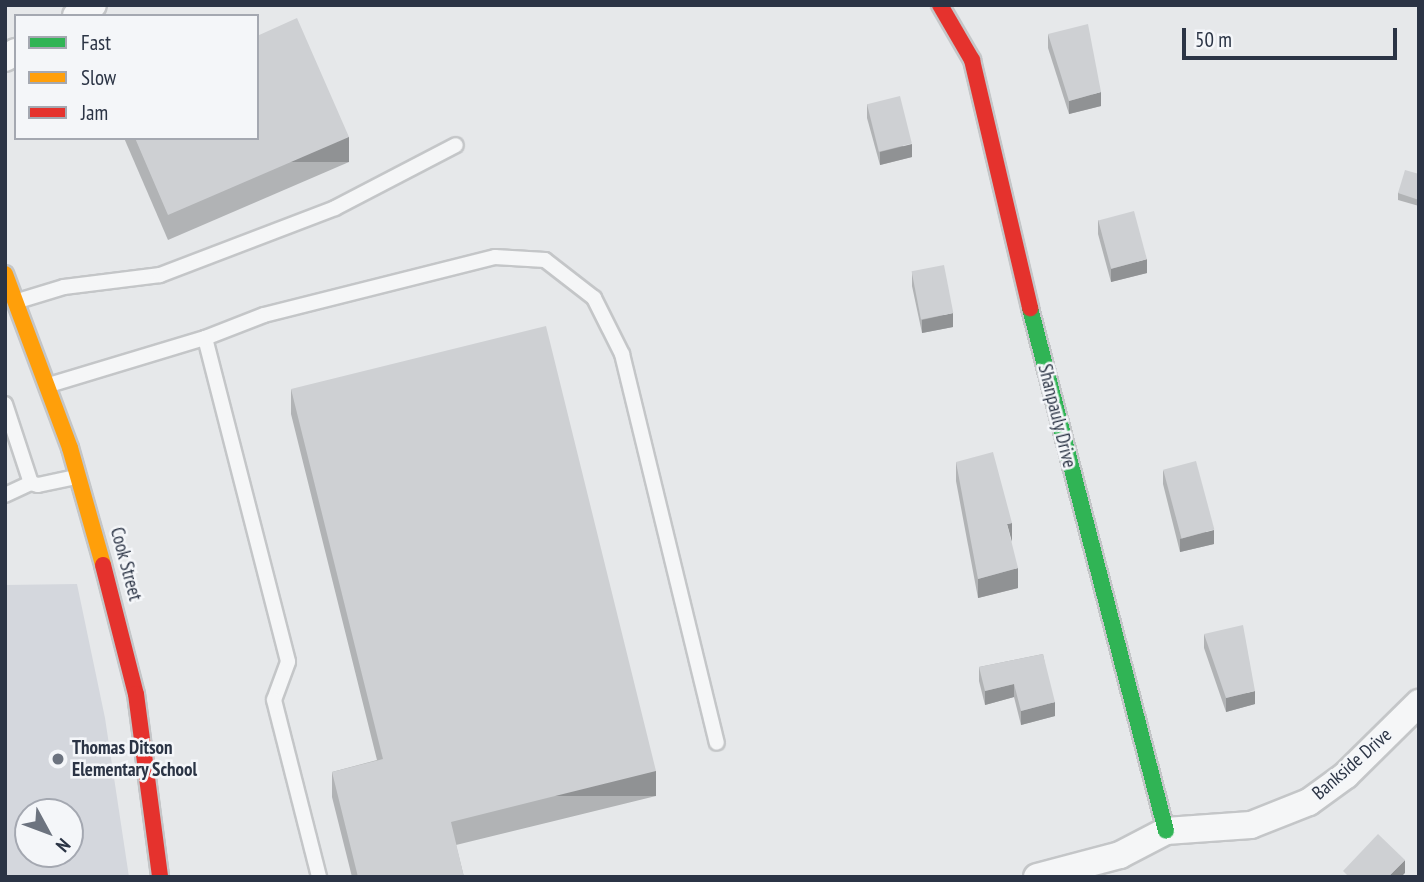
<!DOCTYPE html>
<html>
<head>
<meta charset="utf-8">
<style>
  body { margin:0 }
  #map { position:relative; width:1424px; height:882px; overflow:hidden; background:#e6e8ea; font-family:"PT Sans Narrow",sans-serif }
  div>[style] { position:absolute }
  .built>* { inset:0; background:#d4d7dd }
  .roads { filter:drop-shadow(2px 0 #c4c6c8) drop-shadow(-2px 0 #c4c6c8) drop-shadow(0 2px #c4c6c8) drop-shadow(0 -2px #c4c6c8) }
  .lane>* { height:14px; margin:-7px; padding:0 7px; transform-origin:7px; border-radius:7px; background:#f5f6f7 }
  .street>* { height:26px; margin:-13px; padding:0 13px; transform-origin:13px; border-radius:13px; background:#f5f6f7 }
  .fast>* { height:16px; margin:-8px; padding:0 8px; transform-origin:8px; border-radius:8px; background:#30b455 }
  .slow>* { height:16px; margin:-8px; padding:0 8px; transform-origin:8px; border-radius:8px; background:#ff9f0a }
  .jam>* { height:16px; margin:-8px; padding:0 8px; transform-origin:8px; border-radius:8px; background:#e5322d }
  .wall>* { inset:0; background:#b1b3b5 }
  .shaded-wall>* { inset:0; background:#909294; transform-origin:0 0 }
  .building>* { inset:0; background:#ced0d3; transform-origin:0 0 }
  .dots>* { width:19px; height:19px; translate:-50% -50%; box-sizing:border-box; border:4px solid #f4f6f9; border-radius:50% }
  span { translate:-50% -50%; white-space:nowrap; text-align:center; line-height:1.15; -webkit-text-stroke:5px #f4f6f9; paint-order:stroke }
  .street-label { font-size:19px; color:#2b3445 }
  .poi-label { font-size:19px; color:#2b3445; font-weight:700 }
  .left { translate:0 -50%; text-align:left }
  .frame { position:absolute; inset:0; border:7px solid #2b3445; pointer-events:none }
  .legend { position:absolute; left:14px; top:14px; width:245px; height:126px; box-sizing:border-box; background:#f4f6f9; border:2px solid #a4a8b1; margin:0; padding:9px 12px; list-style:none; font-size:21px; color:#2b3445 }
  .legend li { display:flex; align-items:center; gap:14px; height:35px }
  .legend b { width:35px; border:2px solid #a4a8b1 }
  .north { position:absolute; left:14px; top:798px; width:70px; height:70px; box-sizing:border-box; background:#f4f6f9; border:2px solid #a4a8b1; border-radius:50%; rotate:131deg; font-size:19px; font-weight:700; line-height:28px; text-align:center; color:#2b3445 }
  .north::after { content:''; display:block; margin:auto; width:24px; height:32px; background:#6c737f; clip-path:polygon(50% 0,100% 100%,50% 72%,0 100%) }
  .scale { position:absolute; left:1182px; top:28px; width:215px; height:32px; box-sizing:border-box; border:4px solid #2b3445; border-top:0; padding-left:9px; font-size:21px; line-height:24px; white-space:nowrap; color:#2b3445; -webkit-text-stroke:5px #f4f6f9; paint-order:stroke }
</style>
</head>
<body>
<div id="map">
  <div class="built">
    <i style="clip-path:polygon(evenodd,77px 584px,105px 718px,129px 877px,5px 877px,5px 585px,77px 584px,28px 812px,70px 812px,70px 854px,28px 854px,28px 812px)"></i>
  </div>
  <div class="roads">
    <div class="lane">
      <i style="left:18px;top:301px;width:48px;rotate:-16.9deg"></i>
      <i style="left:64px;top:287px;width:97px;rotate:-7.1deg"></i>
      <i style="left:160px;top:275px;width:187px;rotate:-20.9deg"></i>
      <i style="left:335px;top:208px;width:136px;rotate:-27.5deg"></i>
      <i style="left:205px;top:338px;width:334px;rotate:75.6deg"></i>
      <i style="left:288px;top:662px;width:40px;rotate:110.2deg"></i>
      <i style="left:274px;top:700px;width:183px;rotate:75.7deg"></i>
      <i style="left:49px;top:385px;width:163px;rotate:-16.8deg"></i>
      <i style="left:205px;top:338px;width:63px;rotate:-21.3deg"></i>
      <i style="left:264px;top:315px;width:238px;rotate:-14.1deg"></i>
      <i style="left:495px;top:257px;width:50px;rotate:3.4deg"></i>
      <i style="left:545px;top:260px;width:62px;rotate:37.8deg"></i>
      <i style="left:594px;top:298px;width:63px;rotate:63.4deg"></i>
      <i style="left:622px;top:354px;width:400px;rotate:76.3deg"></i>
      <i style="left:5px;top:404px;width:83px;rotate:71.8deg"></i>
      <i style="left:31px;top:483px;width:7px;rotate:16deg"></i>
      <i style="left:38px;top:485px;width:38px;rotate:-12deg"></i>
      <i style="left:5px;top:495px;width:29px;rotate:-25deg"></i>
    </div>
    <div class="street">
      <i style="left:76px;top:16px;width:20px;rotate:-33deg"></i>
      <i style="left:5px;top:58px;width:13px;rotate:-29deg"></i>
      <i style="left:1037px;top:877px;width:86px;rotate:-14.8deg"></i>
      <i style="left:1120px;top:855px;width:52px;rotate:-27.6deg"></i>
      <i style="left:1166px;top:831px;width:85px;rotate:-4deg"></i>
      <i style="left:1251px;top:825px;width:62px;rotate:-21.6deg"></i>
      <i style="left:1309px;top:802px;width:46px;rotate:-36.1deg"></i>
      <i style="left:1346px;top:775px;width:103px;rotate:-44.6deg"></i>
    </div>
    <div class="fast">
      <i style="left:1030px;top:308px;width:540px;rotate:75.42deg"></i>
    </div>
    <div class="slow">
      <i style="left:5px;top:274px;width:186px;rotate:69.5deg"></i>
      <i style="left:70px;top:448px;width:122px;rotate:74.2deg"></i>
    </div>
    <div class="jam">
      <i style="left:940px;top:5px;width:64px;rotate:59.8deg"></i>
      <i style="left:972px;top:60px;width:255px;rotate:76.8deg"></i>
      <i style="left:103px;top:565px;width:133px;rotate:75.7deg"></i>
      <i style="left:136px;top:694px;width:185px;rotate:82.5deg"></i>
    </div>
  </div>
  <div class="wall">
    <i style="clip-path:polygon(1048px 34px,1101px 106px,1069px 114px,1048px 48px)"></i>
    <i style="clip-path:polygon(867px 104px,912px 157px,880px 165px,867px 118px)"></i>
    <i style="clip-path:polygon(124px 138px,257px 138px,349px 162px,168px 240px)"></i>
    <i style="clip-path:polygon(1419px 174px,1419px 206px,1398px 200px,1398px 193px)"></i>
    <i style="clip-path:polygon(1098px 220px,1147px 273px,1111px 282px,1098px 234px)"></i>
    <i style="clip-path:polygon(912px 272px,953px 327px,922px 333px,912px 286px)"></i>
    <i style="clip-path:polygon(291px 389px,656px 796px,456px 845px,464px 877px,352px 877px,332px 797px,332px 772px,377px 760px,291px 414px)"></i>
    <i style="clip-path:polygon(956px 462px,1011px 542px,1018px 588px,978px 598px,956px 481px)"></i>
    <i style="clip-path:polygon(1163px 470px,1214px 544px,1180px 552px,1163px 484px)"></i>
    <i style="clip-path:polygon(1204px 634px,1255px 704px,1226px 712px,1204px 648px)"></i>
    <i style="clip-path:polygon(1043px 654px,1055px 716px,1021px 725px,1014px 697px,985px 705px,979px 681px,979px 667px)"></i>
  </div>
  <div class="shaded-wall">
    <i style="clip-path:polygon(1101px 92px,1101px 106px,1069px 114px,1069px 101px)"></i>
    <i style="left:349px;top:137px;width:25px;height:197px;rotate:90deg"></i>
    <i style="clip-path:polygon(912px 144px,912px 157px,880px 165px,880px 152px)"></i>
    <i style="clip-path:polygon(1147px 259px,1147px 273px,1111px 282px,1111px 269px)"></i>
    <i style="clip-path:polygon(953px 313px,953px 327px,922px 333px,922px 320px)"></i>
    <i style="clip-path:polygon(1012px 523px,1012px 542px,1007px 524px)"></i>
    <i style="clip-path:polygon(1214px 530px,1214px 544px,1180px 552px,1180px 539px)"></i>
    <i style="clip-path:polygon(1018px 568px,1018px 588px,978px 598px,978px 579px)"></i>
    <i style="clip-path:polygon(1014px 684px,1014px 697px,985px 705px,985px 691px)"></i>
    <i style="clip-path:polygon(1255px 691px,1255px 704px,1226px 712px,1226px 698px)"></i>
    <i style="clip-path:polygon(1055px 702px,1055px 716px,1021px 725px,1021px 711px)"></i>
    <i style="left:656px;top:771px;width:25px;height:211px;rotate:90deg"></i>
    <i style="clip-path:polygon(1405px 860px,1405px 873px,1401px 877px,1388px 877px)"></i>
  </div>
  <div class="building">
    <i style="clip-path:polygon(297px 18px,349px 137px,168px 215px,135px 138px,257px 138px,257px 36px)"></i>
    <i style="clip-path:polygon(1088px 24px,1101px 92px,1069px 101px,1048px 34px)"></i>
    <i style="left:900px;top:96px;width:49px;height:34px;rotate:76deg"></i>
    <i style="clip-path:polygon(1405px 170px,1419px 174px,1419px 200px,1398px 193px)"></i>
    <i style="left:1134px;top:211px;width:50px;height:37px;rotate:75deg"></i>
    <i style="left:944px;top:265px;width:49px;height:33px;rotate:79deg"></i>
    <i style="clip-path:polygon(546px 326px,656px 771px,451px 822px,464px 877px,358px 877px,332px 772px,383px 759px,291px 389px)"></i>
    <i style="clip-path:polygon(993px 452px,1012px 523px,1007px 524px,1018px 568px,978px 579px,956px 462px)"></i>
    <i style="left:1196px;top:461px;width:71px;height:34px;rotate:75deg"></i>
    <i style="clip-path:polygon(1243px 625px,1255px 691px,1226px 698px,1204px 634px)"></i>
    <i style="clip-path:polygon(1043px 654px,1055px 702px,1021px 711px,1014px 684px,985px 691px,979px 667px)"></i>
    <i style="clip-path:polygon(1378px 834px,1405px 860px,1388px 877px,1349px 877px,1343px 871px)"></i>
  </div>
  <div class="dots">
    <i style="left:58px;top:759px;background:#6c737f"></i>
  </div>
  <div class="street-label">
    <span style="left:1057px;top:416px;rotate:76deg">Shanpauly Drive</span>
    <span style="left:126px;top:564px;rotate:75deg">Cook Street</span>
    <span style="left:1352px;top:764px;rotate:-41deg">Bankside Drive</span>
  </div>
  <div class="poi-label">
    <span class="left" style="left:72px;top:759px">Thomas Ditson<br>Elementary School</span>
  </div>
  <div class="frame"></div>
  <ul class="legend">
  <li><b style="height:9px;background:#30b455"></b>Fast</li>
  <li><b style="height:9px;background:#ff9f0a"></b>Slow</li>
  <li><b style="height:9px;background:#e5322d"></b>Jam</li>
  </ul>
  <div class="north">N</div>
  <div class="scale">50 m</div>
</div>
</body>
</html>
